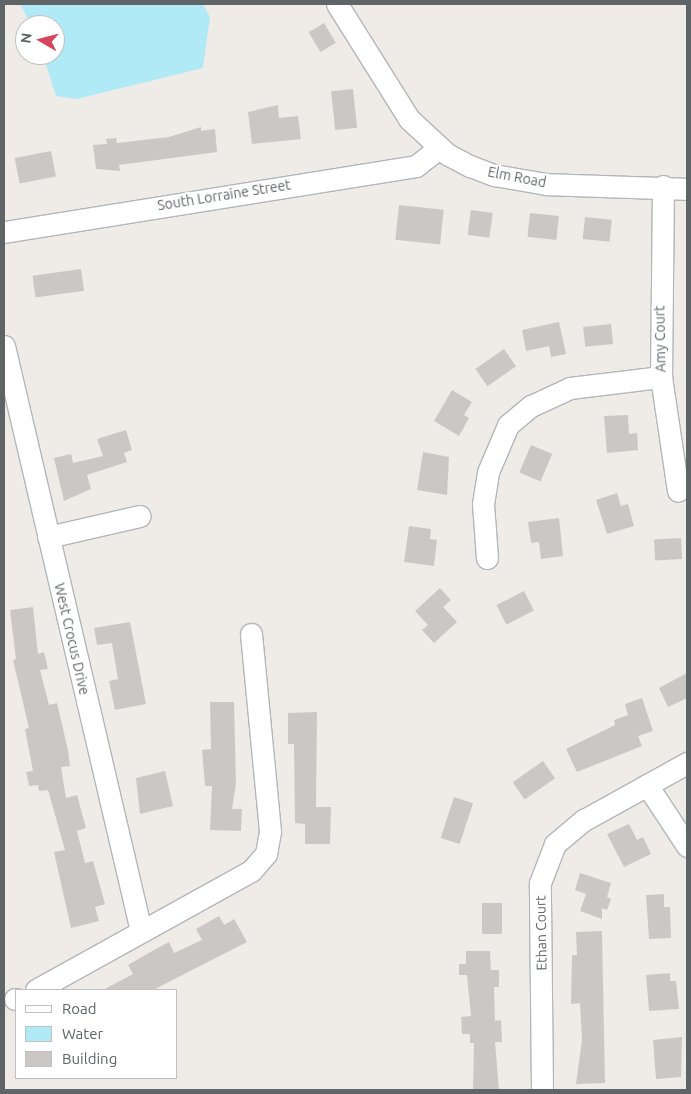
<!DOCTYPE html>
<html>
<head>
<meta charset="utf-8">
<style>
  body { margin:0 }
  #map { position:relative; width:691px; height:1094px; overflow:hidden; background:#efece8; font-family:Ubuntu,sans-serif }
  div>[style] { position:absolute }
  .water>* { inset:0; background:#b0eaf7 }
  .building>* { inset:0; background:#cbc7c4; transform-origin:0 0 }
  .roads { filter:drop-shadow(1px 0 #b3b6b8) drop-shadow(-1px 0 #b3b6b8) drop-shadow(0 1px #b3b6b8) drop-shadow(0 -1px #b3b6b8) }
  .minor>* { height:21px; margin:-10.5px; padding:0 10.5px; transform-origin:10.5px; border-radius:10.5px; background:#fff }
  span { translate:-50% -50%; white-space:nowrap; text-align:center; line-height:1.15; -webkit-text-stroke:4px #fff; paint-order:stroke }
  .street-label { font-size:14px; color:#5f6466 }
  .frame { position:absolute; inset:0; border:5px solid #5f6466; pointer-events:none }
  .legend { position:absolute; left:15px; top:989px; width:162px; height:90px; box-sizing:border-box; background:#fff; border:1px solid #bfc1c2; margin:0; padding:6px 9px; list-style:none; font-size:15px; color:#5f6466 }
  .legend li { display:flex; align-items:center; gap:10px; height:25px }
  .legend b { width:25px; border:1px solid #bfc1c2 }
  .north { position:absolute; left:15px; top:15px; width:50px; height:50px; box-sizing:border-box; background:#fff; border:1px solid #bfc1c2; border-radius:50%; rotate:278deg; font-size:14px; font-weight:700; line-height:20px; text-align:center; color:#5f6466 }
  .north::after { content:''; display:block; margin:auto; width:18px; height:22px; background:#d9445e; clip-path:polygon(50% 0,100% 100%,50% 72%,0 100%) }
</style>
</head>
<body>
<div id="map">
  <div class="water">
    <i style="clip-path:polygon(20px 4px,203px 4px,210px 17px,203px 68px,77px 99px,56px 96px,43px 55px,55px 55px,55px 25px,31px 25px)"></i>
  </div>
  <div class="building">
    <i style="left:324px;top:23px;width:23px;height:18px;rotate:59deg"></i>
    <i style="left:353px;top:89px;width:39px;height:22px;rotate:84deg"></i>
    <i style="clip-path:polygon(278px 105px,279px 118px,298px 116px,301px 139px,252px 144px,248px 112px)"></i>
    <i style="clip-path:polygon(201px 127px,201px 131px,215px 129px,217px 152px,119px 165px,120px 171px,96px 169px,93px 145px,107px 144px,106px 139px,116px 138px,117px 143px,169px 137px)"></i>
    <i style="left:51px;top:151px;width:26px;height:37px;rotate:79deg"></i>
    <i style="left:399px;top:205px;width:45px;height:35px;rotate:6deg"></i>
    <i style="left:471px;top:210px;width:22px;height:25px;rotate:8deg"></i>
    <i style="left:530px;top:213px;width:29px;height:24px;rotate:6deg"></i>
    <i style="left:585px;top:217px;width:27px;height:22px;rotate:6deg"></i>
    <i style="left:81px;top:269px;width:22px;height:49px;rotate:82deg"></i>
    <i style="clip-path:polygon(559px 322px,566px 354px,551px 357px,549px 346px,526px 351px,522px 330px)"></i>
    <i style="left:611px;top:324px;width:20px;height:28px;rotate:84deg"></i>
    <i style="left:504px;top:349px;width:21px;height:35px;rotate:55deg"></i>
    <i style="clip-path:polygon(452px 390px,472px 402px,464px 415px,469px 418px,459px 436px,434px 421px)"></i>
    <i style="clip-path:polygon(628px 415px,629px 434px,637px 433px,638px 450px,607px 453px,604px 416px)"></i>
    <i style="clip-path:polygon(126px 430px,132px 450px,124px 453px,127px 462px,87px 475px,91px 489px,64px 501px,54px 458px,71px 454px,73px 463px,103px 456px,97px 439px)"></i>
    <i style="left:531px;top:445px;width:23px;height:30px;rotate:23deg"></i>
    <i style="clip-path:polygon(423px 452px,449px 457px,447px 495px,417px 490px)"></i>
    <i style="clip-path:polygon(617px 493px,621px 506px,628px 504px,634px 526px,607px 534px,596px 500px)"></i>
    <i style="clip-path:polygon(559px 518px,563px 556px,541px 559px,539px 542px,531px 543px,528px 522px)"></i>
    <i style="clip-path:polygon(409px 526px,431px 529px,430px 539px,437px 540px,434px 566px,404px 562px)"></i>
    <i style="left:681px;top:538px;width:21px;height:27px;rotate:87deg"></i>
    <i style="clip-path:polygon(440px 588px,451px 600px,443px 607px,457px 622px,434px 643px,422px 630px,428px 625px,415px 611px)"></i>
    <i style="left:524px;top:591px;width:22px;height:31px;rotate:63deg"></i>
    <i style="clip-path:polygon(33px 607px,38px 654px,44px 652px,48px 669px,40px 670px,49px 705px,57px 703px,68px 750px,70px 766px,61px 767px,66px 798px,77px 795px,86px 828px,77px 831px,85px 863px,93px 861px,105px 904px,95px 907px,99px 921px,71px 928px,54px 852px,65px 850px,48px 790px,39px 791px,38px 785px,29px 786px,26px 772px,33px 771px,25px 729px,29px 728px,13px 660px,16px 659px,10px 610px)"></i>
    <i style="clip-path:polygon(130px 622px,146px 704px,115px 710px,109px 681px,118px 679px,112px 643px,97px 645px,94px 628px)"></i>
    <i style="clip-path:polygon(687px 673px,687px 698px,668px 707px,659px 688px)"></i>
    <i style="clip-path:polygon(642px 698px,653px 731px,638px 736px,642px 746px,577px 772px,566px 749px,615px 725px,614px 720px,628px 715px,625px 704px)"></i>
    <i style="clip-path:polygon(210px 702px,234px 702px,236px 784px,232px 809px,242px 809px,241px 831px,210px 830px,212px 786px,205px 786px,202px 750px,211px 749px)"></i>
    <i style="clip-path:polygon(317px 712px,316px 807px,331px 807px,330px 844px,305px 844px,305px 824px,295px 823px,294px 744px,288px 744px,288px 713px)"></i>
    <i style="left:543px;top:761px;width:21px;height:37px;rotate:55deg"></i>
    <i style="clip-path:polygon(165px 771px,173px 806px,140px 814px,136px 778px)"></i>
    <i style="left:454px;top:797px;width:20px;height:43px;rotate:18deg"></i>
    <i style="clip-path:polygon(629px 824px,637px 840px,643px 837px,651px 854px,624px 867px,607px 834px)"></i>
    <i style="clip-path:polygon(580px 873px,611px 883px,607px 897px,611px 899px,607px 910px,602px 908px,602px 919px,580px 911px,586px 894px,575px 890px)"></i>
    <i style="clip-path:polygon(664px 894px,664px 907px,670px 907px,671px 938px,649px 939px,646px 895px)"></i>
    <i style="left:482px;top:903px;width:20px;height:31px"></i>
    <i style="clip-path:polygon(219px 916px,224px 925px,234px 919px,247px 942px,153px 990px,103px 990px,133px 974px,128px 965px,154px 950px,169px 942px,174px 953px,202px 940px,196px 929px)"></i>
    <i style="clip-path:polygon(602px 931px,605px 1083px,576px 1084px,582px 1040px,580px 1003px,571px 1004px,572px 955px,577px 955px,576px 932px)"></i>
    <i style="clip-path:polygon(466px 951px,490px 951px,491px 970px,499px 970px,499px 987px,494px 987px,495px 1021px,501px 1020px,502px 1042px,495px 1042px,499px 1090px,473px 1090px,474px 1043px,470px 1043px,470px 1034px,462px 1034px,461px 1017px,471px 1016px,467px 975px,459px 975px,459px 964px,466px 964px)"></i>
    <i style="clip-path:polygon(670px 973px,670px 981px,676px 981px,679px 1009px,649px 1011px,646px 975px)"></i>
    <i style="clip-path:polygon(682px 1037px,681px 1077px,656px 1079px,653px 1040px)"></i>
  </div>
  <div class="roads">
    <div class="minor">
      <i style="left:337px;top:4px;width:136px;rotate:57.9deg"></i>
      <i style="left:409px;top:119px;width:52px;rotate:42.6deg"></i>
      <i style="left:447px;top:154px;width:26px;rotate:28deg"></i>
      <i style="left:470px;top:166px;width:26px;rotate:21deg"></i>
      <i style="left:494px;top:175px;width:53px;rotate:9.8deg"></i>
      <i style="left:546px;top:184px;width:141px;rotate:2deg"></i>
      <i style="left:663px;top:186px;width:191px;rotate:90.6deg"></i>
      <i style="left:661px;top:377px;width:115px;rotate:81.5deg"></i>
      <i style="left:4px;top:232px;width:417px;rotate:-9.1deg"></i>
      <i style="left:416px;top:166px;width:29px;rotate:-38deg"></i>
      <i style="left:4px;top:346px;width:601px;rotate:76.82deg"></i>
      <i style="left:48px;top:537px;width:94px;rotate:-12.9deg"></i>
      <i style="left:487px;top:558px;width:54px;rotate:-94.2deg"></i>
      <i style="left:483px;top:504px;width:32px;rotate:-81deg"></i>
      <i style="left:488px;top:472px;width:51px;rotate:-66.9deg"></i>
      <i style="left:508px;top:425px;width:30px;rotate:-40deg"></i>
      <i style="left:531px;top:406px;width:43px;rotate:-24.8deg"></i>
      <i style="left:570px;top:388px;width:92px;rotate:-6.9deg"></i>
      <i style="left:647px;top:785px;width:73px;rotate:56.7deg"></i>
      <i style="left:36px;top:990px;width:246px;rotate:-29deg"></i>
      <i style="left:251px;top:871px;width:23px;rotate:-49deg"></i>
      <i style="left:266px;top:854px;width:23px;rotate:-80deg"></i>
      <i style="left:270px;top:831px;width:198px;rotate:-95.5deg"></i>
      <i style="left:15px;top:999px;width:1px"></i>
      <i style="left:542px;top:1090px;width:207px;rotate:-90.6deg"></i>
      <i style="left:540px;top:883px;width:42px;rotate:-69deg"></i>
      <i style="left:555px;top:844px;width:38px;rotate:-40deg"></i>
      <i style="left:584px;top:820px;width:118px;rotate:-29deg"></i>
    </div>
  </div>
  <div class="street-label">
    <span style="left:517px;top:177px;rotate:11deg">Elm Road</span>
    <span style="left:224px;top:195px;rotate:-9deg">South Lorraine Street</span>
    <span style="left:660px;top:339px;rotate:-91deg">Amy Court</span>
    <span style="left:72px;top:639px;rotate:77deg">West Crocus Drive</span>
    <span style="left:541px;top:933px;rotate:-91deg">Ethan Court</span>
  </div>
  <div class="frame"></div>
  <ul class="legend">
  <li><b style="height:6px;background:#fff"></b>Road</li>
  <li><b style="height:14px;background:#b0eaf7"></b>Water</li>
  <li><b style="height:14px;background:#cbc7c4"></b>Building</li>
  </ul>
  <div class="north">N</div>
</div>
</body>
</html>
